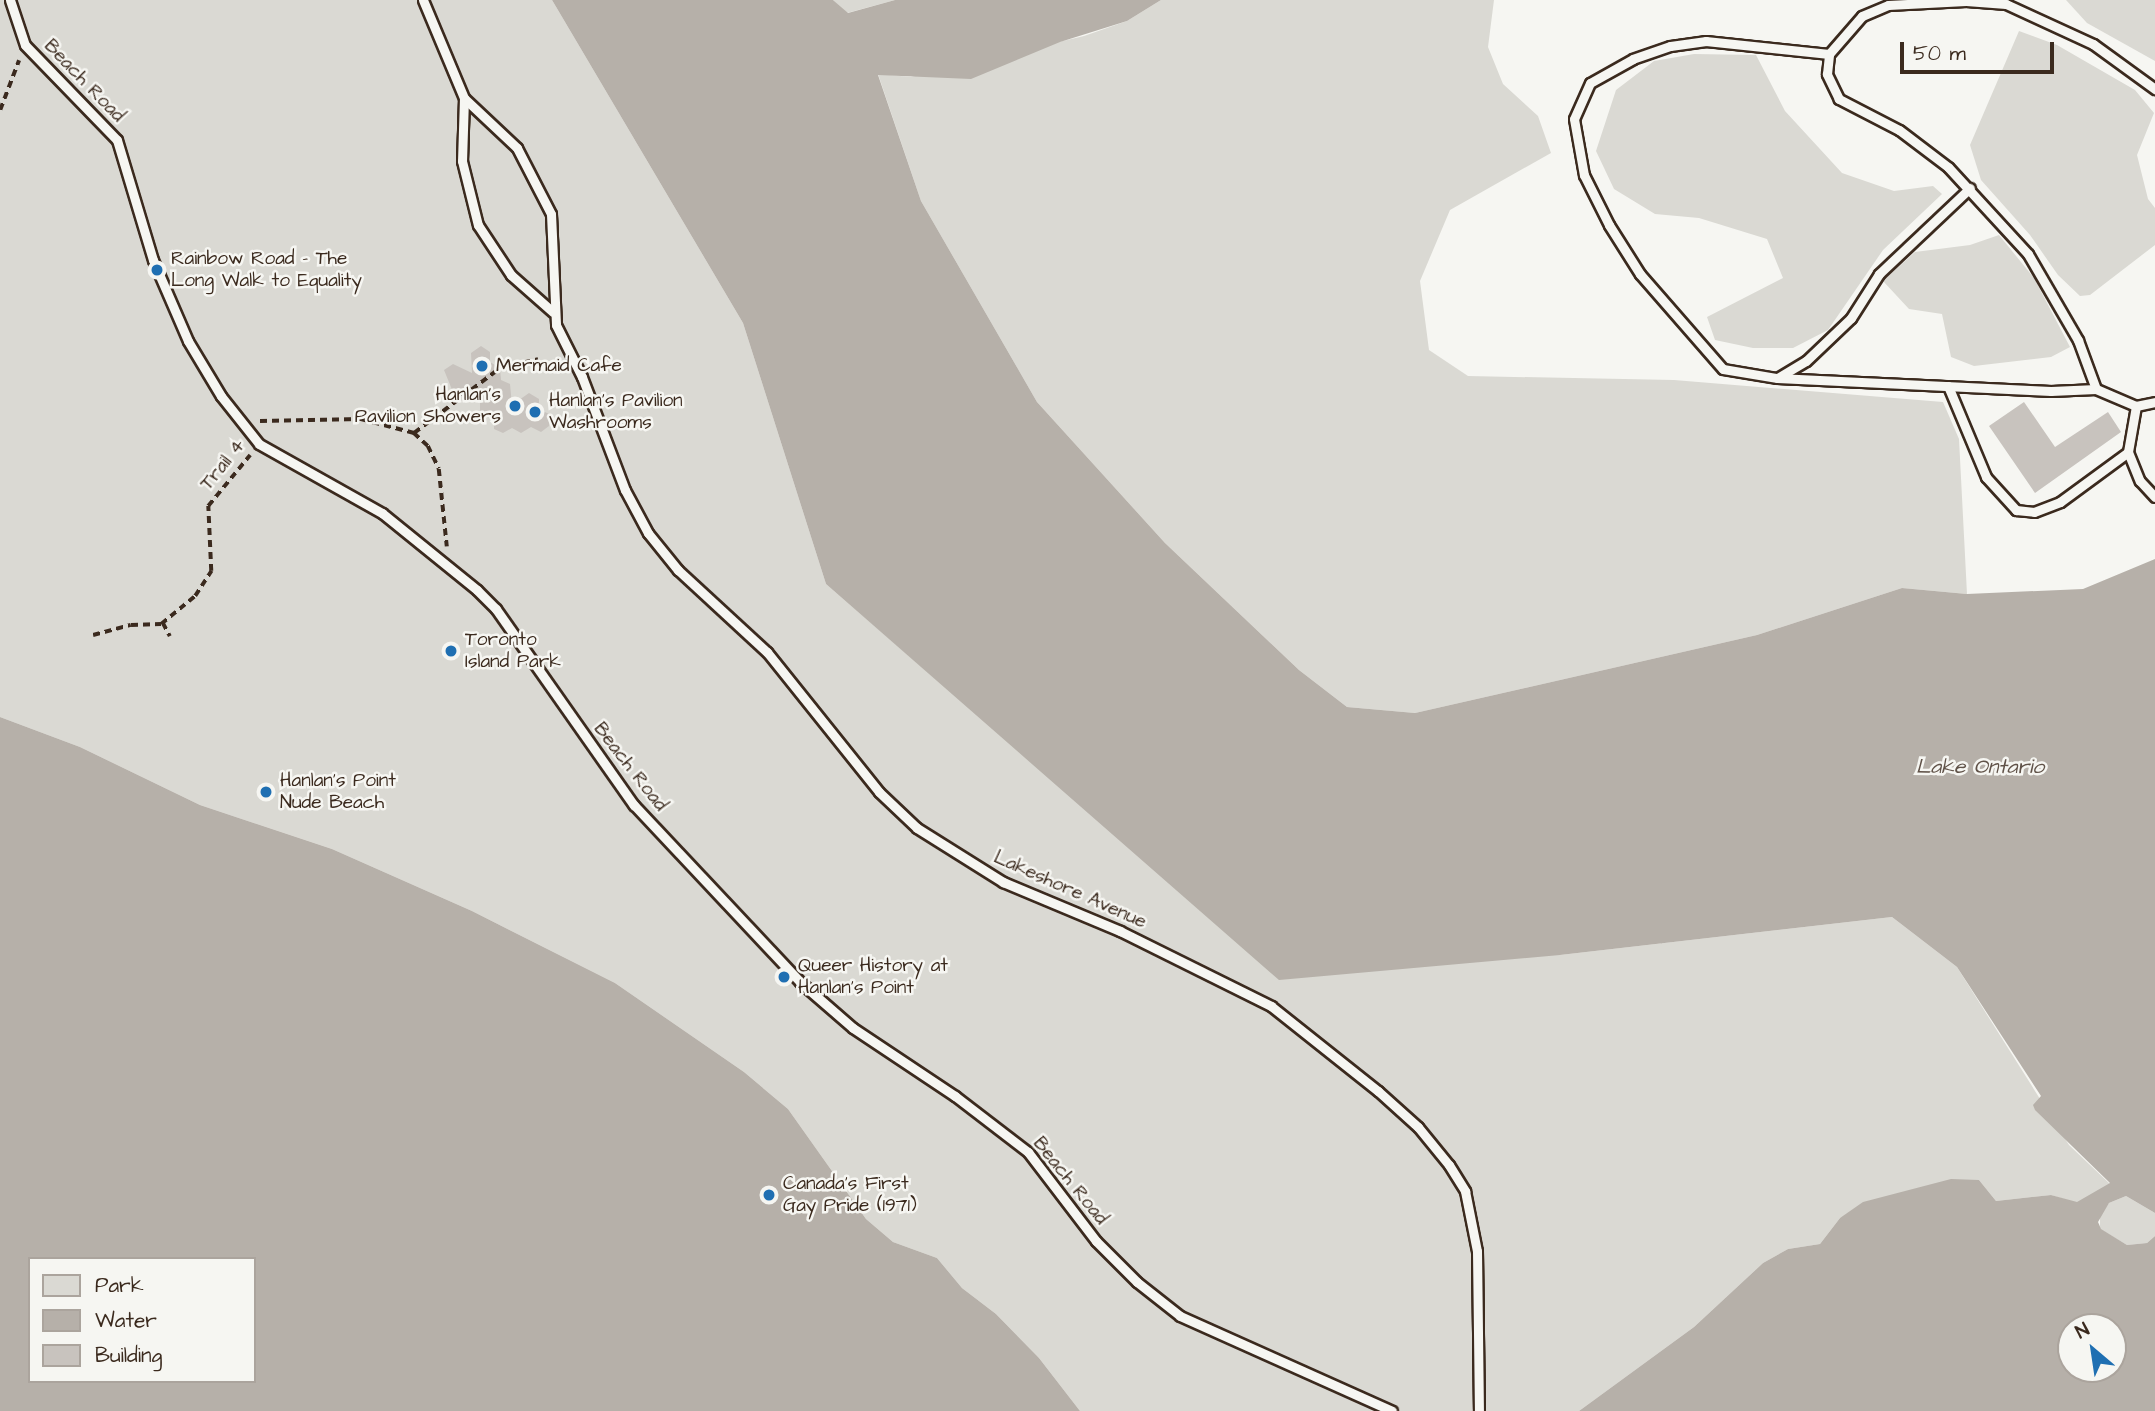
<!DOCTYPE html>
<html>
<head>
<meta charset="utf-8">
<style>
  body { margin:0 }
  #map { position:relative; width:2155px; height:1411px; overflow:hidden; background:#f6f6f2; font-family:"Architects Daughter",sans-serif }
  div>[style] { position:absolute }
  .green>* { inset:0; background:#dad9d3 }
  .water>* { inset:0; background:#b6b0a9 }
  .building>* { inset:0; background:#c8c3be }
  .path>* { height:3.5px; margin-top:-1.75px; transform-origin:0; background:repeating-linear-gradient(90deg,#3b2a1e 0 7px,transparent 0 12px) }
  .roads { filter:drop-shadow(2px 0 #3b2a1e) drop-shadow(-2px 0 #3b2a1e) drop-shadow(0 2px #3b2a1e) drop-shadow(0 -2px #3b2a1e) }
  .service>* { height:9px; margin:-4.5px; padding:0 4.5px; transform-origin:4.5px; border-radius:4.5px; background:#f6f6f2 }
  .dots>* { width:19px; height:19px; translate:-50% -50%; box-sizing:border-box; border:4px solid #f6f6f2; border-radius:50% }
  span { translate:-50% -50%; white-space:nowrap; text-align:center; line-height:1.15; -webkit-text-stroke:5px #f6f6f2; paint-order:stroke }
  .street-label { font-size:19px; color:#3b2a1e }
  .poi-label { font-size:19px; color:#3b2a1e }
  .left { translate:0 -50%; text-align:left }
  .right { translate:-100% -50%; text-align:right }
  .water-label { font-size:21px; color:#605248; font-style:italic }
  .legend { position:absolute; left:28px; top:1257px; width:228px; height:126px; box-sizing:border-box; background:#f6f6f2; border:2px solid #aba49d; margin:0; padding:9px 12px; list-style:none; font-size:21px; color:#3b2a1e }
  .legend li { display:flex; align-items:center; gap:14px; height:35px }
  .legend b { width:35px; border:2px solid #aba49d }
  .north { position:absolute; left:2057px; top:1313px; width:70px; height:70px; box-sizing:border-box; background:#f6f6f2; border:2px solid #aba49d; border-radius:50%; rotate:331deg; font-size:19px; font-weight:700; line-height:28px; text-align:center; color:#3b2a1e }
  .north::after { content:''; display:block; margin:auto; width:24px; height:32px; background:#1f6fb2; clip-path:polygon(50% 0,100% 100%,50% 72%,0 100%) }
  .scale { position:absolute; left:1900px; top:42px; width:154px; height:32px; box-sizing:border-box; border:4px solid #3b2a1e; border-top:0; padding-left:9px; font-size:21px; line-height:24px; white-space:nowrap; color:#3b2a1e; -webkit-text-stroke:5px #f6f6f2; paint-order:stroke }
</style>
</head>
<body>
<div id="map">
  <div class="green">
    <i style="clip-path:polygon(0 0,552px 0,743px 323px,826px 584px,1006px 740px,1560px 955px,1892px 917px,1957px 967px,2069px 1145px,2110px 1184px,2077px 1203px,2051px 1195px,1996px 1201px,1979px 1180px,1840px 1218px,1820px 1244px,1788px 1249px,1763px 1263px,1694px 1327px,1579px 1411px,1080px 1411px,1039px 1358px,996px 1314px,962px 1288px,937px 1258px,893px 1242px,866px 1219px,788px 1109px,744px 1072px,615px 983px,472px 911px,332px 849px,200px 805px,80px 747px,0 717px)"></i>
    <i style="clip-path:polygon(833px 0,895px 0,847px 13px)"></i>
    <i style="clip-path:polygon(1161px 0,1494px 0,1488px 47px,1503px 84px,1538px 116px,1551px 153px,1450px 210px,1420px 281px,1429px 350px,1468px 376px,1674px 380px,1943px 402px,1959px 439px,1967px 594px,1902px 588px,1757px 635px,1415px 713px,1347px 707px,1299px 670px,1165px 543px,1037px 402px,921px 201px,878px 74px,911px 77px,1084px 36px,1127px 21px)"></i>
    <i style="clip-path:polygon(2066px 0,2155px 0,2155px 61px,2087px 23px)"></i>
    <i style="clip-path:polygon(2019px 31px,2057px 45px,2135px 90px,2154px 113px,2137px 155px,2148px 199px,2155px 208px,2155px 245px,2090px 295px,2080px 296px,2058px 275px,2030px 235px,1981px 180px,1970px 145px)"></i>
    <i style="clip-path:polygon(1694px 54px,1756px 55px,1785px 111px,1842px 173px,1894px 191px,1933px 186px,1942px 194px,1883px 250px,1828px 330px,1793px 348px,1753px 348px,1715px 340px,1707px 317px,1783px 278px,1767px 239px,1699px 218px,1655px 214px,1614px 189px,1596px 151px,1616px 90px,1654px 61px)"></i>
    <i style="clip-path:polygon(1999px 235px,2034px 278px,2070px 347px,2051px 357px,1974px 366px,1951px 357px,1942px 314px,1909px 309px,1883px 281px,1915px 252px,1970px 245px)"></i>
    <i style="clip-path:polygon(2126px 1196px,2155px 1213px,2155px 1236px,2147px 1243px,2127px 1245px,2100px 1229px,2100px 1214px,2109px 1203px)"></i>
  </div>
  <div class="water">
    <i style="clip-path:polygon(evenodd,552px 0,833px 0,848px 13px,895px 0,1161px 0,1127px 21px,1060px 42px,971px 79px,878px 75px,921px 201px,1037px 402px,1165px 543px,1299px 670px,1347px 707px,1415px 713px,1757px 635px,1902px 588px,1967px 594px,2083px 589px,2155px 559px,2155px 1213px,2126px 1196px,2109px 1203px,2098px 1222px,2101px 1229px,2127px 1245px,2147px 1243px,2155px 1236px,2155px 1411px,1579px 1411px,1694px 1327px,1763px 1263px,1788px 1249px,1820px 1244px,1840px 1218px,1863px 1202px,1951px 1179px,1979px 1180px,1996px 1201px,2051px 1195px,2077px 1202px,2110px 1183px,2035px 1110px,2033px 1105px,2041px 1096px,1957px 967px,1892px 917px,1560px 955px,1279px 980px,826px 584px,743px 323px,552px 0,2113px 1327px,2113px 1369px,2071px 1369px,2071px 1327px,2113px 1327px)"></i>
    <i style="clip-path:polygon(evenodd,0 717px,80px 747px,200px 805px,332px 849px,472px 911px,615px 983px,744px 1072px,788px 1109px,866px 1219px,893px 1242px,937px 1258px,962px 1288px,996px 1314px,1039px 1358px,1080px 1411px,0 1411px,0 717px,30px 1259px,254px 1259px,254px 1381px,30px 1381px,30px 1259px)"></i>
  </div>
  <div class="building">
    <i style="clip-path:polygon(481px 346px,490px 352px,490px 362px,500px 368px,501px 380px,510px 384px,512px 405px,529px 393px,539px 399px,539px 409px,549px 414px,549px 426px,541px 432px,531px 427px,521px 433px,512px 428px,503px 433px,494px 429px,494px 419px,480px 411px,480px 392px,464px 402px,455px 397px,444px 370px,453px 364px,472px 373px,471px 353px)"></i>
    <i style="clip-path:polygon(2024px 402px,2055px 447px,2108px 412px,2121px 432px,2035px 493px,1989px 426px)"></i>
  </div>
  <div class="path">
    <i style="left:0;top:110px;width:53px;rotate:-69.2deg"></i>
    <i style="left:260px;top:421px;width:101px;rotate:-1.1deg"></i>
    <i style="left:361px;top:419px;width:55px;rotate:14.8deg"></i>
    <i style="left:414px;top:433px;width:19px;rotate:43deg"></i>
    <i style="left:428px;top:446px;width:25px;rotate:64deg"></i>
    <i style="left:439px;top:469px;width:78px;rotate:84.1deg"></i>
    <i style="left:414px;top:433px;width:108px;rotate:-37.1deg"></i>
    <i style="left:500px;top:368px;width:39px;rotate:-13deg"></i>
    <i style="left:163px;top:623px;width:15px;rotate:62deg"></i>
    <i style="left:93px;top:635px;width:39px;rotate:-15deg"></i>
    <i style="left:131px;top:625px;width:30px;rotate:-2deg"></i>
    <i style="left:161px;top:624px;width:44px;rotate:-39.5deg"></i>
    <i style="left:195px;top:596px;width:30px;rotate:-57deg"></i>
    <i style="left:211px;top:571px;width:65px;rotate:-92.6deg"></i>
    <i style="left:208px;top:506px;width:66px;rotate:-50.5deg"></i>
  </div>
  <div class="roads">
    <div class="service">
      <i style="left:10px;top:0;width:47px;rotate:71.6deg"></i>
      <i style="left:25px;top:45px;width:132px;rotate:45.9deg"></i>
      <i style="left:117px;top:140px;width:125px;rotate:73.3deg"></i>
      <i style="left:153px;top:260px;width:88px;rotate:66.6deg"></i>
      <i style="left:188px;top:341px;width:64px;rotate:59deg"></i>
      <i style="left:221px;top:396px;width:61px;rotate:51.6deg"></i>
      <i style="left:259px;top:444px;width:141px;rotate:29.3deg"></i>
      <i style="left:382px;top:513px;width:122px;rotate:39deg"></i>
      <i style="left:477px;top:590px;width:27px;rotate:45deg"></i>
      <i style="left:496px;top:609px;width:240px;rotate:54.9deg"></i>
      <i style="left:634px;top:805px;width:243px;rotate:46.8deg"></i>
      <i style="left:800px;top:982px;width:70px;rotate:41deg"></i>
      <i style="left:853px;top:1028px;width:123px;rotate:33.7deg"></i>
      <i style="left:955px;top:1096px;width:92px;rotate:37.5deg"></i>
      <i style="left:1028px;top:1152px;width:112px;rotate:52.6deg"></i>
      <i style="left:1096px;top:1241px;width:58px;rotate:45deg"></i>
      <i style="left:1137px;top:1282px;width:55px;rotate:38.3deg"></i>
      <i style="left:1180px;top:1316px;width:232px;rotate:24.1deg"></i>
      <i style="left:423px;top:0;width:106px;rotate:67.3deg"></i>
      <i style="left:464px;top:98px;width:63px;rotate:91.8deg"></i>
      <i style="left:462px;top:161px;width:66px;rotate:76deg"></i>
      <i style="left:478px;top:225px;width:60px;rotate:56.6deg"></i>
      <i style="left:511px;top:275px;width:56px;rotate:41.4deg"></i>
      <i style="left:1829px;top:54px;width:124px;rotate:-174deg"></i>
      <i style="left:1706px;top:41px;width:36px;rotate:172deg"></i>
      <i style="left:1670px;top:46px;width:39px;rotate:161deg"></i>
      <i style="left:1633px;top:59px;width:49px;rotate:150.8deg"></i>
      <i style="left:1590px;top:83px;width:39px;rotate:114deg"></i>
      <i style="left:1574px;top:119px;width:57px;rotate:79.9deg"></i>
      <i style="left:1584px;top:175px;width:56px;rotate:63.4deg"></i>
      <i style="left:1609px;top:225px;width:58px;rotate:57.7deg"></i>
      <i style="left:1640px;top:274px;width:126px;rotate:48.9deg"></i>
      <i style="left:1723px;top:369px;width:55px;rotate:9.5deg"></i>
      <i style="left:1777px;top:378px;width:274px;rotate:2.7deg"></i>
      <i style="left:2051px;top:391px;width:45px;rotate:-2.5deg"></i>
      <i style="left:2096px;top:389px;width:43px;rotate:23deg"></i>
      <i style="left:2136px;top:406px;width:19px;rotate:-12deg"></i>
      <i style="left:464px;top:98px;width:73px;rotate:43.3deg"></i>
      <i style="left:517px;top:148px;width:74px;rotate:62.7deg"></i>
      <i style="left:551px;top:214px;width:111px;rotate:87.4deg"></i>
      <i style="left:556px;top:325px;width:58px;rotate:63.4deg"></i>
      <i style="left:582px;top:377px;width:121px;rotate:69.2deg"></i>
      <i style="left:625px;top:490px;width:49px;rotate:61.9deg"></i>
      <i style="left:648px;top:533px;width:48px;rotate:51deg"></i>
      <i style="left:678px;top:570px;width:121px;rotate:42.7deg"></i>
      <i style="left:767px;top:652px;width:179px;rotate:51.3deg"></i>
      <i style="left:879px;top:792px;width:52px;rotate:43.5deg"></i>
      <i style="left:917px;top:828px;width:102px;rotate:32.1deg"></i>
      <i style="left:1003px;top:882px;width:127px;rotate:22.7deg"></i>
      <i style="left:1120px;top:931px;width:169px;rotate:26.4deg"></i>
      <i style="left:1271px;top:1006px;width:137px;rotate:38.5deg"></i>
      <i style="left:1378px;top:1091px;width:54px;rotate:42deg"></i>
      <i style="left:1418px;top:1127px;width:49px;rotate:50.8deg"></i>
      <i style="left:1449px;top:1165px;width:31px;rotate:58deg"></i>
      <i style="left:1465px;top:1191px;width:61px;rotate:78.7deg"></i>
      <i style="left:1477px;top:1251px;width:160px;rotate:89.3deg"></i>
      <i style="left:1779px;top:377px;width:31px;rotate:-31deg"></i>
      <i style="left:1806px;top:361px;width:62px;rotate:-43.7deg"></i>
      <i style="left:1851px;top:318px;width:52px;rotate:-57.5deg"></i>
      <i style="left:1879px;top:274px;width:125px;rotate:-43.4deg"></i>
      <i style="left:1948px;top:386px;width:99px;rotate:67.3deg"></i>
      <i style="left:1986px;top:477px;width:45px;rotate:47.7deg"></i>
      <i style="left:2016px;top:510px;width:18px;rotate:6deg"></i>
      <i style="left:2034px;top:512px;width:28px;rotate:-21deg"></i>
      <i style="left:2060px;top:502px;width:84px;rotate:-36.3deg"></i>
      <i style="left:2096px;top:389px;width:52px;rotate:-110.2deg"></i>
      <i style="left:2078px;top:340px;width:99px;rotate:-120.2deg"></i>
      <i style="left:2028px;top:254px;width:118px;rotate:-132.6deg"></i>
      <i style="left:1948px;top:167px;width:61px;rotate:-142.9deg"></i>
      <i style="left:1899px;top:130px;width:68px;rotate:-152.7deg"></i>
      <i style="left:1839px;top:99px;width:28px;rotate:-116deg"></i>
      <i style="left:1827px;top:74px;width:20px;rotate:-84deg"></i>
      <i style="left:1829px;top:54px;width:50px;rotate:-49deg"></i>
      <i style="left:1862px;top:16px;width:28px;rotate:-23deg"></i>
      <i style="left:1888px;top:5px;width:78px;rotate:-2.9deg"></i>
      <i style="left:1966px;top:1px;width:40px;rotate:4.3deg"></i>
      <i style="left:2006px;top:4px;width:96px;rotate:24.7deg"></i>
      <i style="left:2093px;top:44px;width:77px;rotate:36deg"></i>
      <i style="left:2136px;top:406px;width:47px;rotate:99.9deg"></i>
      <i style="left:2128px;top:452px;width:31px;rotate:68deg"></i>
      <i style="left:2140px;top:481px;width:22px;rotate:47deg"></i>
    </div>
  </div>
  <div class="dots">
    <i style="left:157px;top:270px;background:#1f6fb2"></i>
    <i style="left:482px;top:366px;background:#1f6fb2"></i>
    <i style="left:515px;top:406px;background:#1f6fb2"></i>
    <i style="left:535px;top:412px;background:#1f6fb2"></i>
    <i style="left:451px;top:651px;background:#1f6fb2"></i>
    <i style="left:266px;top:792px;background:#1f6fb2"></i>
    <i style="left:784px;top:977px;background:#1f6fb2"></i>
    <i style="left:769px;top:1195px;background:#1f6fb2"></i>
  </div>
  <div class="street-label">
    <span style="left:84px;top:81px;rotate:46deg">Beach Road</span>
    <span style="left:223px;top:465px;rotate:-51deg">Trail 4</span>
    <span style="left:630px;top:767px;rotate:52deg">Beach Road</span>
    <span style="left:1070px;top:890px;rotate:24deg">Lakeshore Avenue</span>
    <span style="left:1070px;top:1181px;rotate:51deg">Beach Road</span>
  </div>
  <div class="poi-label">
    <span class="left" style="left:171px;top:270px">Rainbow Road - The<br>Long Walk to Equality</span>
    <span class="left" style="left:496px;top:366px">Mermaid Cafe</span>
    <span class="right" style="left:501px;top:406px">Hanlan's<br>Pavilion Showers</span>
    <span class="left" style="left:549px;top:412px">Hanlan's Pavilion<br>Washrooms</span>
    <span class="left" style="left:465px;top:651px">Toronto<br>Island Park</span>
    <span class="left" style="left:280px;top:792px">Hanlan's Point<br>Nude Beach</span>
    <span class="left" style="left:798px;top:977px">Queer History at<br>Hanlan's Point</span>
    <span class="left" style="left:783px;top:1195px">Canada's First<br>Gay Pride (1971)</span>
  </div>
  <div class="water-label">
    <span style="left:1980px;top:767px">Lake Ontario</span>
  </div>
  <ul class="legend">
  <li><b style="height:19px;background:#dad9d3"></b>Park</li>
  <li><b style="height:19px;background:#b6b0a9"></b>Water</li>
  <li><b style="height:19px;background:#c8c3be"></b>Building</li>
  </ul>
  <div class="north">N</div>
  <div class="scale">50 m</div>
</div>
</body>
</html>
